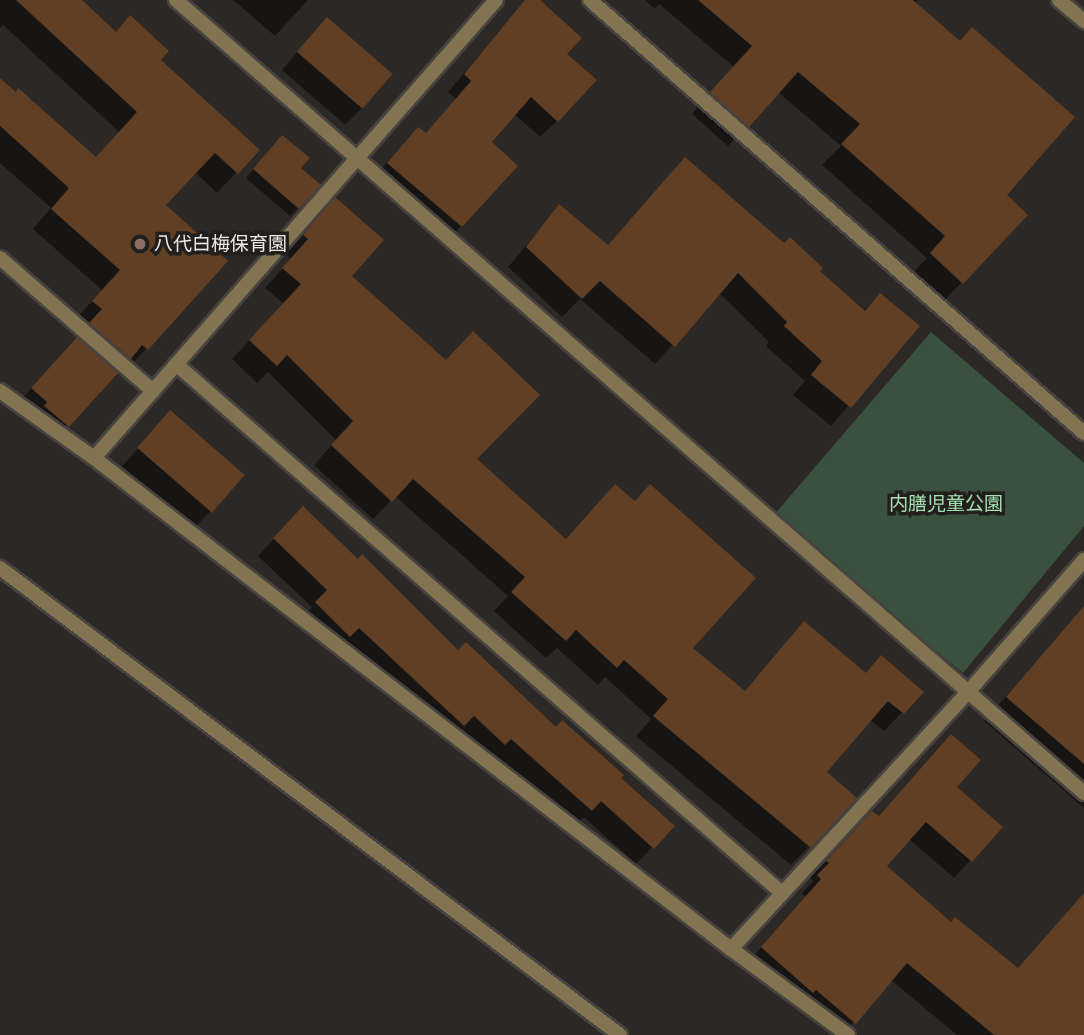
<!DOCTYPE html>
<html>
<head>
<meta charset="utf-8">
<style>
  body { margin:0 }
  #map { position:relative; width:1084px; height:1035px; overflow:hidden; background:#2c2825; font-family:Manrope,"Noto Sans JP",sans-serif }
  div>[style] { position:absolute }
  .green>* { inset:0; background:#39513e }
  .shadow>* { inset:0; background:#0007 }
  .building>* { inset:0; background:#603f24; transform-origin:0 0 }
  .roads { filter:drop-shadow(2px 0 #474340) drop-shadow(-2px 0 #474340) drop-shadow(0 2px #474340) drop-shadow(0 -2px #474340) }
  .service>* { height:14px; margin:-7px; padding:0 7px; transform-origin:7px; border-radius:7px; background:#827450 }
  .minor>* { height:14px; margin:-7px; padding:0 7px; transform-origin:7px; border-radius:7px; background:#827450 }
  .tertiary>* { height:14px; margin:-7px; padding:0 7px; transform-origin:7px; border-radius:7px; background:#827450 }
  .dots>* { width:19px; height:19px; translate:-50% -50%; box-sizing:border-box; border:4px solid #221f1c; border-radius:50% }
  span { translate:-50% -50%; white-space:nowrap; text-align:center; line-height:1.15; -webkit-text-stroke:7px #221f1c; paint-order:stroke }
  .poi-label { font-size:19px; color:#ebe8e6 }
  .left { translate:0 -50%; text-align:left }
  .park-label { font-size:19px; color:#a3e1b1 }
</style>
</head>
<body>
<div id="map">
  <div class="green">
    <i style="clip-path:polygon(931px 332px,1084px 463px,1084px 526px,963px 673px,773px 516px)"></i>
  </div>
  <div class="shadow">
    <i style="clip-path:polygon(0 0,79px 0,115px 33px,158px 60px,257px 150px,217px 193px,195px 172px,163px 205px,225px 261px,146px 349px,127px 369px,122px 364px,53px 440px,31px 421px,18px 403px,83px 330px,74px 321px,102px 290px,33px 229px,51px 208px,0 163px,0 78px,95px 159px,119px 132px,3px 25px,0 28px)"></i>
    <i style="clip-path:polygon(233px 0,308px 0,275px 36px)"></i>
    <i style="clip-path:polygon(526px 0,537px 0,564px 54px,557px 121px,540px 137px,514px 114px,489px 142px,461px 226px,444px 243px,371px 180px,402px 146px,424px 135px,456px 99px,448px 92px)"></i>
    <i style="clip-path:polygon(645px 0,917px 0,914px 4px,1004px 195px,1026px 215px,942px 303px,911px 275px,927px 258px,822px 165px,841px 146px,778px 92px,728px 146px,692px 114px,734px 67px,659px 4px,655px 9px)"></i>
    <i style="clip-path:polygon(311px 36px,362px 108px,345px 125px,282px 70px)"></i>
    <i style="clip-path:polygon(274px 145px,299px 168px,298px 208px,290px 216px,246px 178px)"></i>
    <i style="clip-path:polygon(685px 159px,863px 312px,880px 295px,917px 327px,831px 426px,793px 395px,805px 381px,766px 346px,769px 342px,719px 293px,655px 364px,580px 299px,562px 317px,508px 267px,560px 206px,607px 246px)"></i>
    <i style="clip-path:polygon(317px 218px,350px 276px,475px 460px,744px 692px,804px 624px,865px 675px,921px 692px,884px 731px,870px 720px,824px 772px,855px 798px,791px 865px,636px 736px,651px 719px,605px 677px,598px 685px,557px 648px,546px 658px,494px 611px,508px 596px,395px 496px,373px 519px,314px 465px,336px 440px,268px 372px,257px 383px,232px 359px,284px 304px,265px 288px,291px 259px,286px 254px)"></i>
    <i style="clip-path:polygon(154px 430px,211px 511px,194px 528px,122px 466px)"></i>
    <i style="clip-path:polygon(287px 525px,458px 652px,619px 778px,672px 826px,636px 864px,584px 817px,575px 826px,494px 754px,488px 760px,457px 731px,447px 741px,342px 643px,332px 652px,300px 619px,312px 607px,258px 556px)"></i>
    <i style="clip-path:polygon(1072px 623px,1084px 634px,1084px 808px,984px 721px)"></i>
    <i style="clip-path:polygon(951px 736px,955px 787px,1001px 827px,954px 878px,909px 839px,885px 866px,951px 924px,1017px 969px,1084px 904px,1084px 1035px,957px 1035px,891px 980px,842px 1035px,833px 1035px,798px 1006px,795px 1008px,746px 965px,806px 897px,802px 893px,813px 881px,810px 878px,855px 830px,878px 818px)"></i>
  </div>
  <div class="building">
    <i style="clip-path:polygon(16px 0,82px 0,116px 32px,130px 15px,169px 51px,161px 60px,260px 150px,238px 174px,215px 153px,166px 205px,228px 261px,148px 350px,142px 345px,131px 359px,89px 323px,102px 309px,92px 301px,120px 270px,51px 209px,69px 188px,0 126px,0 78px,16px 92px,18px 88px,96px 157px,137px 112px)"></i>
    <i style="clip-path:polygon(525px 0,540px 0,582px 38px,567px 54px,597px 80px,558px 122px,531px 97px,492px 142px,518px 166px,462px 227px,387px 163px,418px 127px,426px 133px,471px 81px,464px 74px)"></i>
    <i style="clip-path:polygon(698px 0,913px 0,960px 41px,972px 27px,1075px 117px,1007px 195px,1028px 215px,963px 284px,930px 253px,945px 236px,841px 144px,860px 124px,798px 72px,749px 127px,710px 92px,752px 46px)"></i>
    <i style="left:327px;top:17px;width:87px;height:46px;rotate:41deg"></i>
    <i style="clip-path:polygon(282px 135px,310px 158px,301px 168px,321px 185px,299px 209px,253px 169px)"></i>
    <i style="clip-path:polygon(685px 157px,784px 243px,790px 237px,823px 268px,820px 271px,865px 311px,880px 293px,920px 326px,851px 408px,811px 375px,822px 361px,784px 326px,787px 322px,738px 273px,675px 347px,600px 281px,582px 299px,526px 247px,559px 204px,608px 245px)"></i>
    <i style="clip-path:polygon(335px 197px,384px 240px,352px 276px,446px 360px,473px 331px,540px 395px,477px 459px,566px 539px,615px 484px,635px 501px,650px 484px,756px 578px,693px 648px,745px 691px,804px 621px,866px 673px,881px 655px,924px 692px,904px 714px,888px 701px,827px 772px,857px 798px,811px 848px,653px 716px,668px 699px,624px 660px,617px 668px,576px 630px,566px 641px,511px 592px,525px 577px,413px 479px,392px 502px,331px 445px,353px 421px,287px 355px,277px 366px,249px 340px,301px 284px,282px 268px,308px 239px,303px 235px)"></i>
    <i style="clip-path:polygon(77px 337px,118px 373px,69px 427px,44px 406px,47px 402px,31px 388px)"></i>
    <i style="left:170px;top:410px;width:99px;height:50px;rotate:41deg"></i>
    <i style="clip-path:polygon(303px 506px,358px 559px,362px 554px,458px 650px,466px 642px,556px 727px,562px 720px,624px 775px,621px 778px,675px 826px,654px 849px,601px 801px,592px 811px,511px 739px,505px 745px,474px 716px,464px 726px,359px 628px,350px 637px,315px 602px,327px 590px,273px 538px)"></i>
    <i style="clip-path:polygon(1084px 606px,1084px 764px,1006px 697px)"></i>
    <i style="clip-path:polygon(951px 734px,981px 760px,957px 787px,1003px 827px,972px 862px,926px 822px,887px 866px,951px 922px,955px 917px,1018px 968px,1084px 893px,1084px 1035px,994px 1035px,907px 963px,856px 1024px,816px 990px,813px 993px,761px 947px,821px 879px,817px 875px,829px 863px,826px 861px,872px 811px,879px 816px)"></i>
  </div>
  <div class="roads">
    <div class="service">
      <i style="left:0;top:568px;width:776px;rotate:36.99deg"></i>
    </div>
    <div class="minor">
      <i style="left:590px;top:0;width:657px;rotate:41.24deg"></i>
      <i style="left:0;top:258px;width:203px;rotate:41deg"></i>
      <i style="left:176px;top:364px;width:804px;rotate:41.12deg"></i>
      <i style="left:0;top:391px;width:115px;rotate:35.5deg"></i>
      <i style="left:94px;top:458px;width:804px;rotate:37.63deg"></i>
      <i style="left:731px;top:949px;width:145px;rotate:36.3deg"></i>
      <i style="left:731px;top:949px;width:350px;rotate:-47.3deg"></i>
      <i style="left:968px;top:692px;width:176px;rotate:-48.7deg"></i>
    </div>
    <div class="tertiary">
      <i style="left:176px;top:0;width:1206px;rotate:41.13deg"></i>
      <i style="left:1059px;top:0;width:33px;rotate:40deg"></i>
      <i style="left:94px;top:458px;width:609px;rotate:-48.73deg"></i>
    </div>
  </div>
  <div class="dots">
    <i style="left:140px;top:244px;background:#8d6e63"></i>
  </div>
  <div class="poi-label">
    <span class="left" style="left:154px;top:244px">八代白梅保育園</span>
  </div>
  <div class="park-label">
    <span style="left:946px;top:504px">内膳児童公園</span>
  </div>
</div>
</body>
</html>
